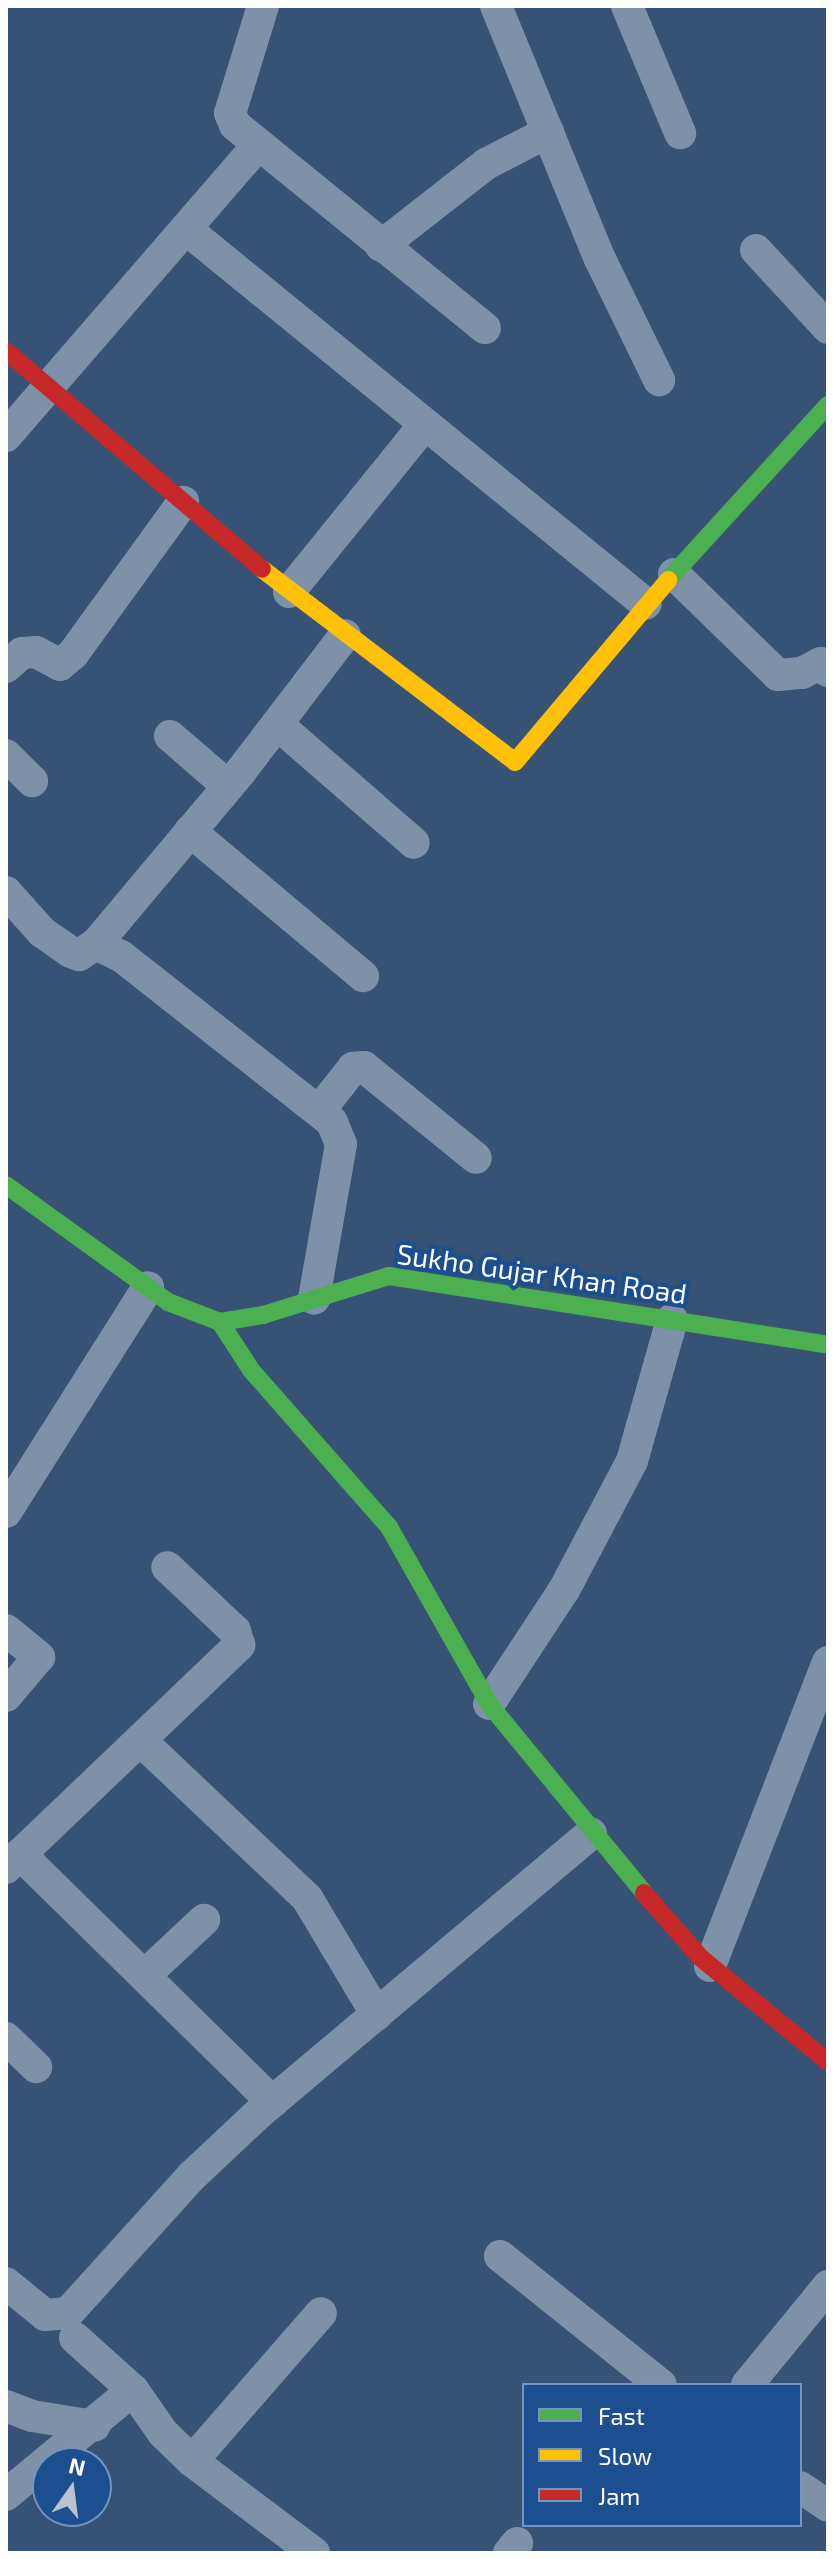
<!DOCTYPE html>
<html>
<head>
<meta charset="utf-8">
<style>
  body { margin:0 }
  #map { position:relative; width:834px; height:2559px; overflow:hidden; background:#365274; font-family:"Exo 2",sans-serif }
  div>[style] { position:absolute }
  .street>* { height:32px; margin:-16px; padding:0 16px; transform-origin:16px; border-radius:16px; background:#7d92a8 }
  .fast>* { height:18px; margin:-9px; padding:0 9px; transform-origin:9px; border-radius:9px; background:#4caf50 }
  .slow>* { height:18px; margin:-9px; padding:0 9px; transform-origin:9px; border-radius:9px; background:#ffc107 }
  .jam>* { height:18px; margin:-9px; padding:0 9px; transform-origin:9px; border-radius:9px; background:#c62828 }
  span { translate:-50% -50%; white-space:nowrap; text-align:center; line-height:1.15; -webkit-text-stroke:8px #1b4f8f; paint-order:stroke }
  .street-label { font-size:28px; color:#fff }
  .frame { position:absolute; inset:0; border:8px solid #fff; pointer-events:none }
  .legend { position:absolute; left:522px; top:2383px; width:280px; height:144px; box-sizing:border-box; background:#1b4f8f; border:2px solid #7695bc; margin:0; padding:10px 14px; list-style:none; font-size:24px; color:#fff }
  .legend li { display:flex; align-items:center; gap:16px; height:40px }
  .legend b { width:40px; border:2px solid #7695bc }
  .north { position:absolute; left:32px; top:2447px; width:80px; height:80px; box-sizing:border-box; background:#1b4f8f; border:2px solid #7695bc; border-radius:50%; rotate:14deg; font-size:22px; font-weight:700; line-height:32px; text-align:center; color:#fff }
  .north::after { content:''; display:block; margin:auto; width:28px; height:36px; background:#b9c2ce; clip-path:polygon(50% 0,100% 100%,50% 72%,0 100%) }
</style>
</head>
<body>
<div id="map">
  <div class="street">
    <i style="left:263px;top:6px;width:112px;rotate:107.1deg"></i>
    <i style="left:230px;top:113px;width:13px;rotate:67deg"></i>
    <i style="left:235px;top:125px;width:322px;rotate:39.1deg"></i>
    <i style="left:496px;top:6px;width:274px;rotate:67.7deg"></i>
    <i style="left:600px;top:259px;width:135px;rotate:64deg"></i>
    <i style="left:627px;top:6px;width:138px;rotate:67.3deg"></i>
    <i style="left:186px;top:229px;width:593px;rotate:39.19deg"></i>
    <i style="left:381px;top:246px;width:133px;rotate:-38deg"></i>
    <i style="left:486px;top:164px;width:70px;rotate:-27.3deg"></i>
    <i style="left:756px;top:250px;width:106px;rotate:47.3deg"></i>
    <i style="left:6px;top:436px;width:384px;rotate:-49.1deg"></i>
    <i style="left:674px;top:574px;width:145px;rotate:44.2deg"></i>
    <i style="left:778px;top:675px;width:24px;rotate:-5deg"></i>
    <i style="left:802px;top:673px;width:21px;rotate:-28deg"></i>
    <i style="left:821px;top:663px;width:11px;rotate:49deg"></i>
    <i style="left:289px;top:592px;width:216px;rotate:-51deg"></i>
    <i style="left:6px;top:667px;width:21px;rotate:-41deg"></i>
    <i style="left:22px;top:653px;width:14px;rotate:-4deg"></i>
    <i style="left:36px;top:652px;width:27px;rotate:28deg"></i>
    <i style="left:60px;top:665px;width:17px;rotate:-40deg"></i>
    <i style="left:73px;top:654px;width:188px;rotate:-54.1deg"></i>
    <i style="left:277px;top:724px;width:181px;rotate:41deg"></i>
    <i style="left:170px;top:736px;width:77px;rotate:40.8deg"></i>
    <i style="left:6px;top:755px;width:37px;rotate:45deg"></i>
    <i style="left:190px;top:831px;width:226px;rotate:40deg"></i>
    <i style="left:6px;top:892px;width:54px;rotate:48deg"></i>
    <i style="left:42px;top:932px;width:35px;rotate:35deg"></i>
    <i style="left:71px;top:952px;width:9px;rotate:21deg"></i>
    <i style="left:79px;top:955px;width:20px;rotate:-33deg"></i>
    <i style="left:96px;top:944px;width:28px;rotate:26deg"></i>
    <i style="left:121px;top:956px;width:268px;rotate:38.2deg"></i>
    <i style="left:332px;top:1122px;width:24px;rotate:68deg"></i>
    <i style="left:341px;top:1144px;width:157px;rotate:99.9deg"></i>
    <i style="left:96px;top:944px;width:226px;rotate:-50deg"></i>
    <i style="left:241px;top:771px;width:171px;rotate:-52.6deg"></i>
    <i style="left:319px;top:1111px;width:55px;rotate:-51.7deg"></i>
    <i style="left:353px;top:1068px;width:11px;rotate:-5deg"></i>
    <i style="left:364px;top:1067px;width:144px;rotate:39.1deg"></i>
    <i style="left:6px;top:1512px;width:266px;rotate:-57.7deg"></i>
    <i style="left:6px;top:1630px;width:43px;rotate:39.3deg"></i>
    <i style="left:39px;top:1657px;width:51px;rotate:130.2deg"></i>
    <i style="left:489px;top:1704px;width:136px;rotate:-56.7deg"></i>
    <i style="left:564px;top:1590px;width:146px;rotate:-62.2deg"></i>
    <i style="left:632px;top:1461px;width:147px;rotate:-74.2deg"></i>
    <i style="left:140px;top:1740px;width:230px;rotate:43.4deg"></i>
    <i style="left:307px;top:1898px;width:136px;rotate:59.1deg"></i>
    <i style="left:20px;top:1854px;width:354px;rotate:44.5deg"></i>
    <i style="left:6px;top:1868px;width:323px;rotate:-43.7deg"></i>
    <i style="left:239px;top:1645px;width:15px;rotate:-106deg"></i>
    <i style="left:235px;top:1631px;width:93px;rotate:-136.7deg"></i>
    <i style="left:710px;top:1966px;width:326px;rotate:-68.8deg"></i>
    <i style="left:145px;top:1975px;width:81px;rotate:-43deg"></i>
    <i style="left:6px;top:2038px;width:42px;rotate:44deg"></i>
    <i style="left:500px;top:2256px;width:206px;rotate:38.7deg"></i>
    <i style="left:6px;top:2283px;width:50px;rotate:39.4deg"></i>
    <i style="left:45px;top:2315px;width:23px;rotate:-5deg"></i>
    <i style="left:68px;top:2313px;width:185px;rotate:-47.9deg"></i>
    <i style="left:192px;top:2176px;width:92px;rotate:-43.2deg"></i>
    <i style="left:259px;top:2113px;width:434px;rotate:-40.1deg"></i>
    <i style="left:75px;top:2338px;width:78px;rotate:41.9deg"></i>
    <i style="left:133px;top:2390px;width:52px;rotate:55.1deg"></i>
    <i style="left:163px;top:2433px;width:40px;rotate:44deg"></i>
    <i style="left:192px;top:2461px;width:153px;rotate:37deg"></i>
    <i style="left:747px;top:2385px;width:128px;rotate:-50.7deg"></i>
    <i style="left:6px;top:2406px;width:28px;rotate:21deg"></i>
    <i style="left:32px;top:2416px;width:63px;rotate:9.2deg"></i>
    <i style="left:192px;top:2461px;width:196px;rotate:-48.9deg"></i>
    <i style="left:800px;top:2487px;width:34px;rotate:34deg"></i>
    <i style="left:6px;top:2495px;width:165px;rotate:-39.6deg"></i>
    <i style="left:509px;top:2553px;width:13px;rotate:-51deg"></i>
  </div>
  <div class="fast">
    <i style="left:668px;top:580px;width:237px;rotate:-47.6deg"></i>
    <i style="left:6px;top:1185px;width:200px;rotate:35.8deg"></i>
    <i style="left:168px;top:1302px;width:56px;rotate:21deg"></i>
    <i style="left:220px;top:1322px;width:44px;rotate:-9.2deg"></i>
    <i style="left:263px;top:1315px;width:132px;rotate:-17.2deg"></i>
    <i style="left:389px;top:1276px;width:444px;rotate:8.9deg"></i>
    <i style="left:220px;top:1322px;width:57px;rotate:57.1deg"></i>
    <i style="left:251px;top:1370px;width:209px;rotate:48.7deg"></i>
    <i style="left:389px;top:1527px;width:203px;rotate:60.5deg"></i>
    <i style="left:489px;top:1704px;width:244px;rotate:50.6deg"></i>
  </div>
  <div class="slow">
    <i style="left:262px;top:569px;width:318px;rotate:37.3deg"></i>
    <i style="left:515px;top:762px;width:238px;rotate:-49.9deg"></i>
  </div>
  <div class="jam">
    <i style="left:6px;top:351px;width:336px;rotate:40.4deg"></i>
    <i style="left:644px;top:1893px;width:86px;rotate:48.8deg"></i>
    <i style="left:701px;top:1958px;width:164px;rotate:39.3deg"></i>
  </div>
  <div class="street-label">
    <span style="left:542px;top:1273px;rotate:8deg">Sukho Gujar Khan Road</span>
  </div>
  <div class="frame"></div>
  <ul class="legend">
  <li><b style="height:10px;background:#4caf50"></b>Fast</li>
  <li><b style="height:10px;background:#ffc107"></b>Slow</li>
  <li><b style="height:10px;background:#c62828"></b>Jam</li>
  </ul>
  <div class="north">N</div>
</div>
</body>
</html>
